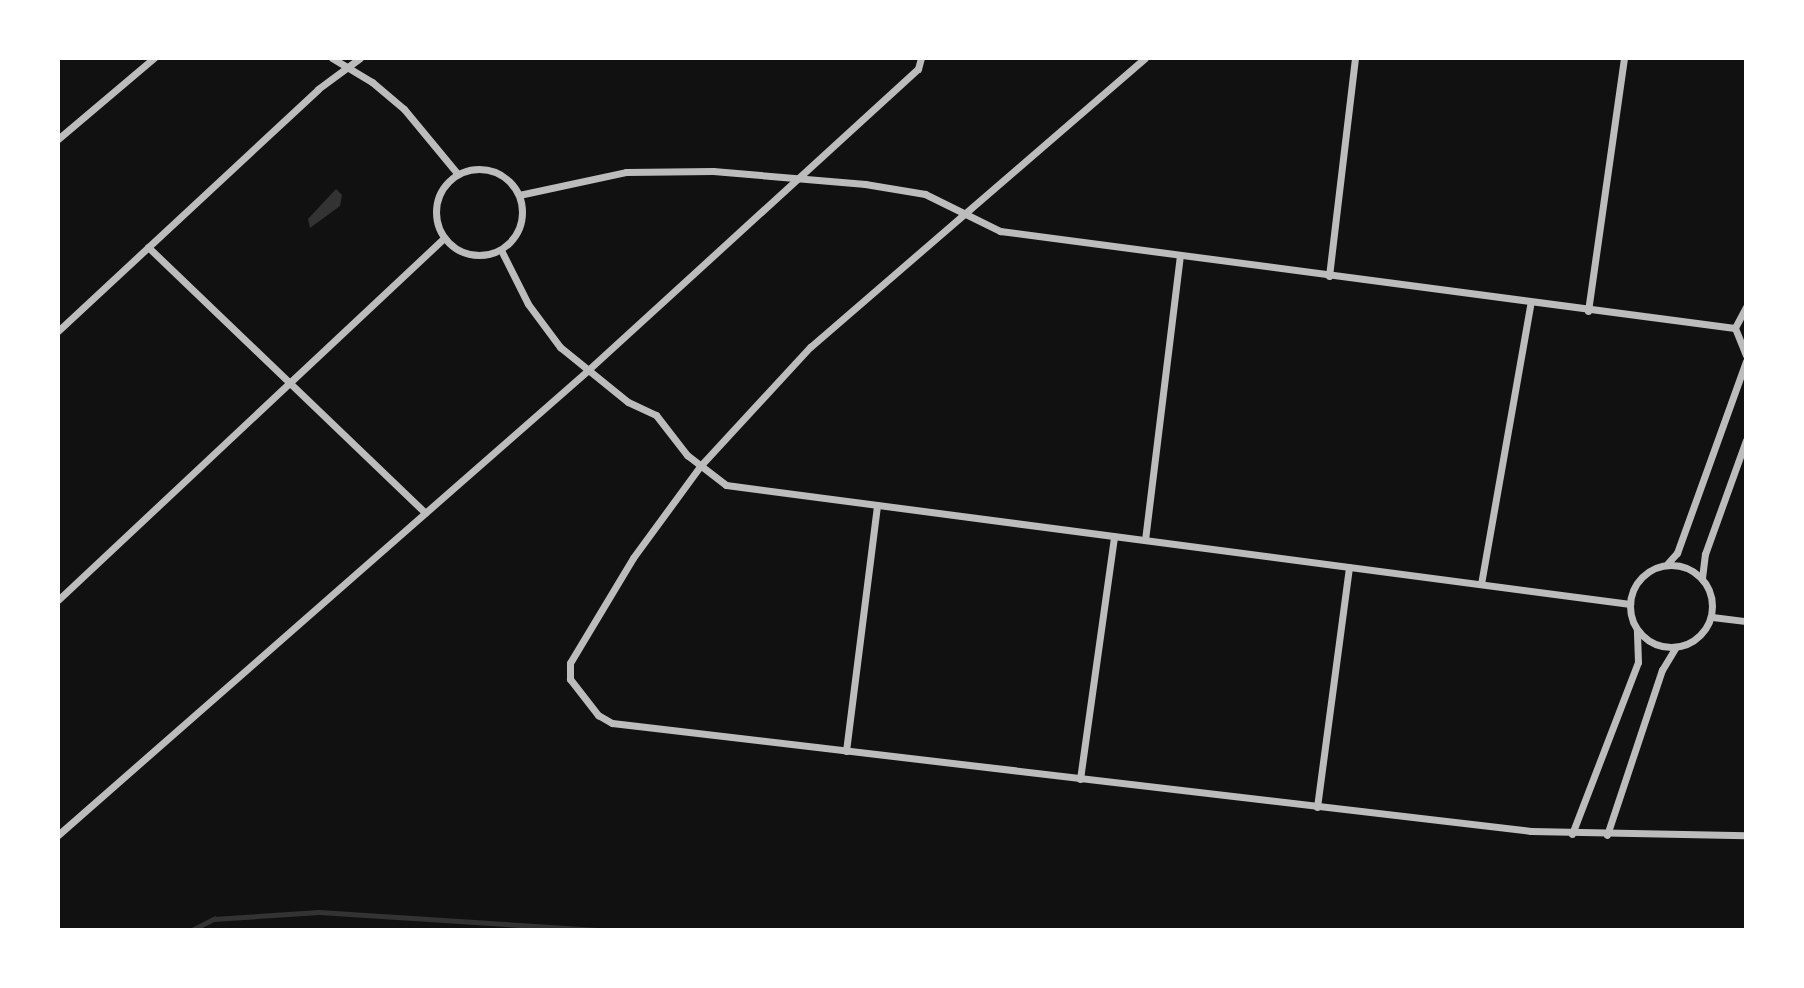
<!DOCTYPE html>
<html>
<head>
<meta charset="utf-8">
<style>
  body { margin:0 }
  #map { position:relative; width:1804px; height:988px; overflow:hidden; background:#111; font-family:Manrope,sans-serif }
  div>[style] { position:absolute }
  .water>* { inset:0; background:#333 }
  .stream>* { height:4.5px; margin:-2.25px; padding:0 2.25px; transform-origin:2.25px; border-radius:2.25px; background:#333 }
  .minor>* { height:7px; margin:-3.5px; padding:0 3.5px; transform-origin:3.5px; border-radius:3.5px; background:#bcbcbc }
  .minor>.ring { margin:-3.5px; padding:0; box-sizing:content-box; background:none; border:7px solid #bcbcbc; border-radius:50% }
  span { translate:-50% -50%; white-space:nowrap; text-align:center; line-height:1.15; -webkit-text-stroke:7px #fff; paint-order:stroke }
  .frame { position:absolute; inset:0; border:60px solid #fff; pointer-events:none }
</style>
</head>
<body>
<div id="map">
  <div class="water">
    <i style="clip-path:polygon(336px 189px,342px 195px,340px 206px,310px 228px,308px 219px)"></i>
  </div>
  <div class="stream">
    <i style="left:192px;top:930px;width:25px;rotate:-27deg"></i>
    <i style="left:214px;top:919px;width:105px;rotate:-3.8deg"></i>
    <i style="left:319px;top:912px;width:282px;rotate:3.7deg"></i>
  </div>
  <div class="minor">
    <i style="left:332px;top:58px;width:47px;rotate:31deg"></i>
    <i style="left:372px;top:82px;width:42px;rotate:40.2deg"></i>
    <i style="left:404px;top:109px;width:83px;rotate:50.4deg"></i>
    <i style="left:1145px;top:58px;width:442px;rotate:139.2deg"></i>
    <i style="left:810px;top:347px;width:161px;rotate:132.7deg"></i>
    <i style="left:701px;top:465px;width:115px;rotate:126.2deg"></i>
    <i style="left:633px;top:558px;width:122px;rotate:121deg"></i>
    <i style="left:570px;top:663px;width:16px;rotate:90deg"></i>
    <i style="left:570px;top:679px;width:46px;rotate:52.1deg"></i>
    <i style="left:598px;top:715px;width:16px;rotate:30deg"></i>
    <i style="left:612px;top:723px;width:925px;rotate:6.7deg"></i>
    <i style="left:1531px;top:831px;width:215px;rotate:1.1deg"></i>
    <i style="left:58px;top:139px;width:126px;rotate:-40.2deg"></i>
    <i class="ring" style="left:436px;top:169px;width:79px;height:79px"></i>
    <i style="left:519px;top:195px;width:109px;rotate:-12.1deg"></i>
    <i style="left:626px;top:172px;width:87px;rotate:-0.7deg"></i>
    <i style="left:713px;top:171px;width:153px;rotate:4.9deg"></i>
    <i style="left:865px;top:184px;width:61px;rotate:9.5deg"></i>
    <i style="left:925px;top:194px;width:84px;rotate:26.3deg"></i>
    <i style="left:1000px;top:231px;width:741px;rotate:7.52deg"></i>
    <i style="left:148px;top:247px;width:384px;rotate:43.8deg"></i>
    <i style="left:501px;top:250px;width:60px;rotate:63.4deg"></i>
    <i style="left:528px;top:304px;width:54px;rotate:53.3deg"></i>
    <i style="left:560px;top:347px;width:87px;rotate:39deg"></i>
    <i style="left:628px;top:402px;width:31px;rotate:25deg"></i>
    <i style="left:656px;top:415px;width:51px;rotate:52.2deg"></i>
    <i style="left:687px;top:455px;width:49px;rotate:37.6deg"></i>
    <i style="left:726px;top:485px;width:912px;rotate:7.5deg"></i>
    <i style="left:1329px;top:276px;width:220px;rotate:-83.2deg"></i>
    <i style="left:1746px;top:307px;width:24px;rotate:118deg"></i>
    <i style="left:1735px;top:328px;width:29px;rotate:68deg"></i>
    <i style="left:1588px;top:311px;width:256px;rotate:-81.9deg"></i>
    <i style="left:58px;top:331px;width:355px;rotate:-42.9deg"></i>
    <i style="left:318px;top:89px;width:52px;rotate:-36.4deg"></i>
    <i style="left:1145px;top:540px;width:287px;rotate:-83deg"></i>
    <i style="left:1667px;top:564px;width:15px;rotate:-48deg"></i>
    <i style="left:1677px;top:553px;width:204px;rotate:-70.2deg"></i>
    <i class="ring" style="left:1630px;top:565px;width:75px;height:75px"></i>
    <i style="left:1702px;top:578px;width:24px;rotate:-83deg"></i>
    <i style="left:1705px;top:554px;width:121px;rotate:-70.2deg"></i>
    <i style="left:1481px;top:584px;width:283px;rotate:-80deg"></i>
    <i style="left:58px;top:600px;width:529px;rotate:-43.16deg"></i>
    <i style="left:1712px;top:617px;width:34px;rotate:7deg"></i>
    <i style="left:846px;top:751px;width:248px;rotate:-82.8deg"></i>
    <i style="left:1080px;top:779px;width:245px;rotate:-82deg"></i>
    <i style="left:1317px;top:807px;width:242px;rotate:-82.4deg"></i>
    <i style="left:1572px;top:834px;width:184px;rotate:-69deg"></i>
    <i style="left:1638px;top:662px;width:32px;rotate:-92deg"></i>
    <i style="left:58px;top:835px;width:704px;rotate:-41.25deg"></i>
    <i style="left:587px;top:371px;width:448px;rotate:-42.4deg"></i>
    <i style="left:918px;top:69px;width:11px;rotate:-75deg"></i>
    <i style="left:1607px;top:835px;width:174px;rotate:-71.6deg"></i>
    <i style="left:1662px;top:670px;width:26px;rotate:-59deg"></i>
  </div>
  <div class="frame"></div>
</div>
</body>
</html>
